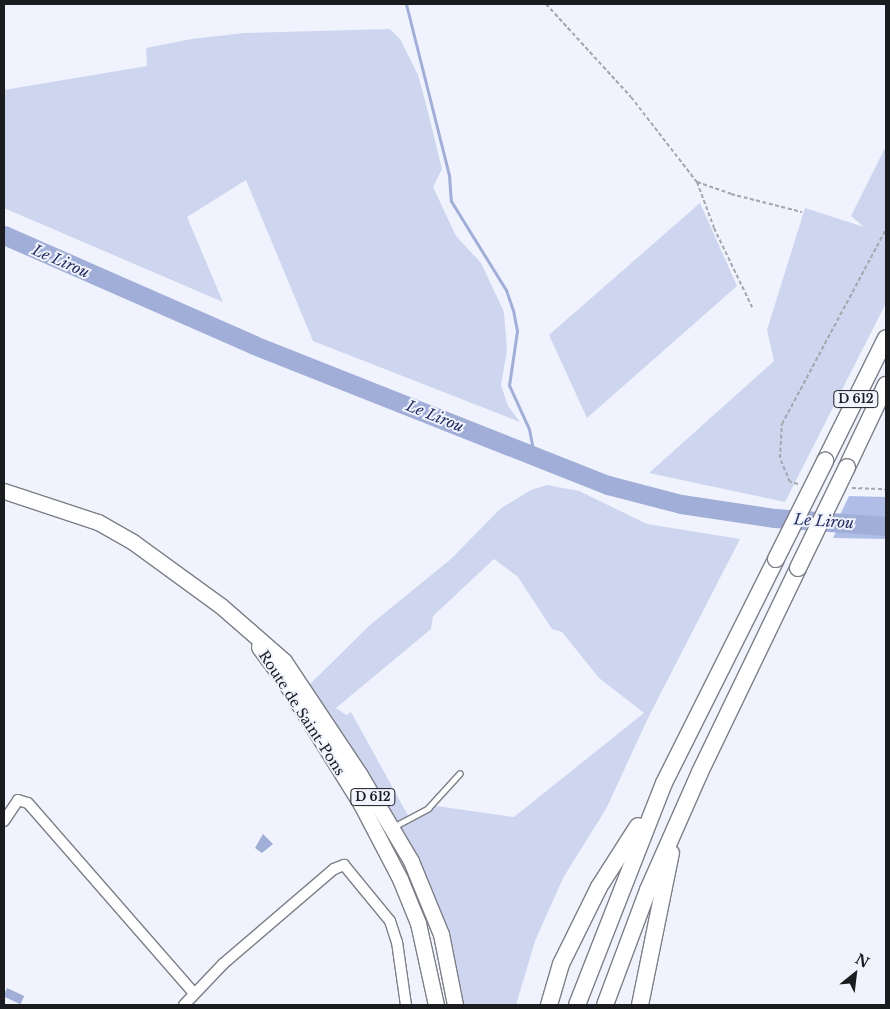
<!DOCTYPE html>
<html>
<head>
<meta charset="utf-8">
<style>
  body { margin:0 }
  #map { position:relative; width:890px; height:1009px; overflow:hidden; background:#f0f3fd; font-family:"Libre Baskerville",serif }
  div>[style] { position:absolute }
  .green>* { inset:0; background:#cdd5ef }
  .forest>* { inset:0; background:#b0bde7 }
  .water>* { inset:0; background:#a1aed7; transform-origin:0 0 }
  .stream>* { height:3px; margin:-1.5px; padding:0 1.5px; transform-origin:1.5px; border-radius:1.5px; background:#a1aed7 }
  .river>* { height:19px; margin:-9.5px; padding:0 9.5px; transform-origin:9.5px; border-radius:9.5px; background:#a1aed7 }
  .path>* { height:2px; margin-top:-1px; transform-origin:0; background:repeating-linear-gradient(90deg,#a4a7af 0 4px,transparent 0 6.5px) }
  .roads { filter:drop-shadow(1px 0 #7c7f87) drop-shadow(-1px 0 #7c7f87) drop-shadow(0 1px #7c7f87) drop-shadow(0 -1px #7c7f87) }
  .service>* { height:5px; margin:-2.5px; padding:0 2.5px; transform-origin:2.5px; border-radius:2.5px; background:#fff }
  .minor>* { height:10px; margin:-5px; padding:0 5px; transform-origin:5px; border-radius:5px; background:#fff }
  .primary>* { height:15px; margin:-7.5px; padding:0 7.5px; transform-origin:7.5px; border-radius:7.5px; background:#fff }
  .trunk>* { height:16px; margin:-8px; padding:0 8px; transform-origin:8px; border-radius:8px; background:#fff }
  .bridges { filter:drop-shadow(1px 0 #7c7f87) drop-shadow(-1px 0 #7c7f87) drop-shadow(0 1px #7c7f87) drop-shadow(0 -1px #7c7f87) }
  .trunk-bridge>* { height:16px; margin:-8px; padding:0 8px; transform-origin:8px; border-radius:8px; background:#fff }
  span { translate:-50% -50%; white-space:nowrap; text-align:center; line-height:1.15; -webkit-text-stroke:4px #f0f3fd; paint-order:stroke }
  .shield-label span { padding:1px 4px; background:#f0f3fd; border:1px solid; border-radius:4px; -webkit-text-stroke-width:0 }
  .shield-label { font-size:12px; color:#1b1c20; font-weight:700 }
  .street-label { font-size:14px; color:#1b1c20 }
  .water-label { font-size:15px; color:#253063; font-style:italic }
  .frame { position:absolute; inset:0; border:5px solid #1b1c20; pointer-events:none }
  .north { position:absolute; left:830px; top:949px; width:50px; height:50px; -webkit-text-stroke:4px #f0f3fd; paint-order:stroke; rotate:29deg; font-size:14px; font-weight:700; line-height:20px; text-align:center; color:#1b1c20 }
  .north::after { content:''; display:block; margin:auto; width:18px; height:22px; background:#1b1c20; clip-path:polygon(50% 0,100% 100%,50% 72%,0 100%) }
</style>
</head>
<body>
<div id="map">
  <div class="green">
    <i style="clip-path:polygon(390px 29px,400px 39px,418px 75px,425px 100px,442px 169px,433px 187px,456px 236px,481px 263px,504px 312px,507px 350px,501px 385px,508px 406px,520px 422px,313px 341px,246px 180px,187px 217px,223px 302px,4px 208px,4px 90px,147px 66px,146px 48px,192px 39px,244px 33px)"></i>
    <i style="clip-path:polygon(886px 146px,886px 303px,785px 502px,649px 473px,774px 361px,767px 330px,805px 208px,864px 227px,851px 216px)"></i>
    <i style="clip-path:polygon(700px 203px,737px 286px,587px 418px,549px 335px)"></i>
    <i style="clip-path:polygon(evenodd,547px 485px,579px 491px,647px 524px,740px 539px,649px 716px,606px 809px,563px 878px,535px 941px,516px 1005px,458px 1005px,446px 939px,308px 686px,370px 625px,451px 559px,500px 509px,531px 490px,547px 485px,494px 559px,518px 577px,552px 629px,562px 632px,599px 678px,644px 713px,514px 817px,429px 805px,410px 819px,351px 712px,346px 715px,336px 708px,431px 629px,433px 616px,494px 559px)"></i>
  </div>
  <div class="forest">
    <i style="clip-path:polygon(849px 496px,886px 497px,886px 523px,839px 517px)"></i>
    <i style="clip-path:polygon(839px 525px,886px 530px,886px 539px,833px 538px)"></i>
  </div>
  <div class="water">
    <i style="clip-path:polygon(263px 834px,273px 844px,262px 853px,255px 848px)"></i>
    <i style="left:7px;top:988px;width:19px;height:9px;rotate:25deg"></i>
  </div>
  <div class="stream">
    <i style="left:406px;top:4px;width:176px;rotate:75.9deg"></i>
    <i style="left:449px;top:175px;width:26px;rotate:86deg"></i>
    <i style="left:451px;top:201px;width:105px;rotate:58.3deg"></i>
    <i style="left:506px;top:290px;width:21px;rotate:71deg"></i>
    <i style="left:513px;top:310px;width:21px;rotate:79deg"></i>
    <i style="left:517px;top:331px;width:55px;rotate:98.4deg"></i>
    <i style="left:509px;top:385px;width:48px;rotate:65.6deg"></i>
    <i style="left:529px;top:429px;width:25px;rotate:79deg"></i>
  </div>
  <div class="river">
    <i style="left:4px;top:235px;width:273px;rotate:23.7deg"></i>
    <i style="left:254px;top:345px;width:381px;rotate:21.6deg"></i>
    <i style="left:608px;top:485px;width:75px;rotate:14.6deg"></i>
    <i style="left:681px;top:504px;width:95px;rotate:8.5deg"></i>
    <i style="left:775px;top:518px;width:111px;rotate:4.1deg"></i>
  </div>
  <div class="path">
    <i style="left:546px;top:4px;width:126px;rotate:47.6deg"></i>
    <i style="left:631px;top:97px;width:108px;rotate:52.2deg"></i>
    <i style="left:697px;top:182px;width:36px;rotate:19deg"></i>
    <i style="left:731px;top:194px;width:73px;rotate:14.2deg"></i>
    <i style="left:697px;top:182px;width:49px;rotate:69.7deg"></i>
    <i style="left:714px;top:228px;width:88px;rotate:64.3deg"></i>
    <i style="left:798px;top:484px;width:8px;rotate:-166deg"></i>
    <i style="left:790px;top:482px;width:26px;rotate:-113deg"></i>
    <i style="left:780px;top:458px;width:34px;rotate:-87deg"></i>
    <i style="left:782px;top:424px;width:221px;rotate:-61.9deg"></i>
    <i style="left:852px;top:488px;width:34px;rotate:2deg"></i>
  </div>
  <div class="roads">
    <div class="service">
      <i style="left:393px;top:827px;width:40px;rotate:-28deg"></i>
      <i style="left:428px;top:808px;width:47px;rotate:-47.6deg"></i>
    </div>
    <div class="minor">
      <i style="left:4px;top:821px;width:25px;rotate:-56deg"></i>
      <i style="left:18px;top:800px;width:10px;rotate:17deg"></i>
      <i style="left:28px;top:803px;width:252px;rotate:48.9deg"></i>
      <i style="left:184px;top:1005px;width:57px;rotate:-46.4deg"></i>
      <i style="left:223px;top:964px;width:146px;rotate:-40.6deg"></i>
      <i style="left:334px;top:869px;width:11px;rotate:-22deg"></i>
      <i style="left:344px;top:865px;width:72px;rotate:50.6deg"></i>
      <i style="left:390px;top:921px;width:22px;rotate:72deg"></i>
      <i style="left:397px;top:942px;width:64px;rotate:81.9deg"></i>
    </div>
    <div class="primary">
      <i style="left:4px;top:491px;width:99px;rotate:18.3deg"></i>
      <i style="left:98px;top:522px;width:40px;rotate:29.7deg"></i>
      <i style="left:133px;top:542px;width:109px;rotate:36deg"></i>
      <i style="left:221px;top:606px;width:84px;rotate:41.1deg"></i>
      <i style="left:284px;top:661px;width:137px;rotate:56.3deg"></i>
      <i style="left:360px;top:775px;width:100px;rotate:59.3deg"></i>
      <i style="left:411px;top:861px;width:79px;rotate:67.7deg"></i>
      <i style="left:441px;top:934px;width:72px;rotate:78.8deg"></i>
      <i style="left:259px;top:647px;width:44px;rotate:53.4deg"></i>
      <i style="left:285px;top:682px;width:144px;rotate:58.1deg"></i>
      <i style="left:361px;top:804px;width:85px;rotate:62.5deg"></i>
      <i style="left:400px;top:879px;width:48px;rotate:67.8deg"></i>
      <i style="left:418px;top:923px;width:84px;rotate:77.6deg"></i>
    </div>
    <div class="trunk">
      <i style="left:825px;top:461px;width:137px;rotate:-63.6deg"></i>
      <i style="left:847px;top:467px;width:91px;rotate:-64.6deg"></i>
      <i style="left:549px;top:1005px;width:43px;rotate:-73.7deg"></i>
      <i style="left:561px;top:964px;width:86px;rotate:-63.7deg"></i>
      <i style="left:599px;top:887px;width:72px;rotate:-57.4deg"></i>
      <i style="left:577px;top:1005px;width:238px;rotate:-68.6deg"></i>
      <i style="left:664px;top:783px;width:250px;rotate:-63.4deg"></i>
      <i style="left:605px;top:1005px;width:123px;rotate:-69.5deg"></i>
      <i style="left:648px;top:890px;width:129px;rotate:-66.2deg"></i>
      <i style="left:700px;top:772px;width:226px;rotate:-64.3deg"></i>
      <i style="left:640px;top:1005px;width:155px;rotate:-78.5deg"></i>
    </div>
  </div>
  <div class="bridges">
    <div class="trunk-bridge">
      <i style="left:776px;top:559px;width:110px;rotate:-63.4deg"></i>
      <i style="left:798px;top:568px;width:112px;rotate:-64.1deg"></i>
    </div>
  </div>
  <div class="shield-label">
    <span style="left:856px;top:399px">D 612</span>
    <span style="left:373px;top:797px">D 612</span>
  </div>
  <div class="street-label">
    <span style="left:302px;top:713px;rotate:57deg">Route de Saint-Pons</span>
  </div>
  <div class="water-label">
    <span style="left:61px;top:261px;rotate:24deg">Le Lirou</span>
    <span style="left:435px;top:416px;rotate:22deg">Le Lirou</span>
    <span style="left:824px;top:521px;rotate:4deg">Le Lirou</span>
  </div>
  <div class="frame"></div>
  <div class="north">N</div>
</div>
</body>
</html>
